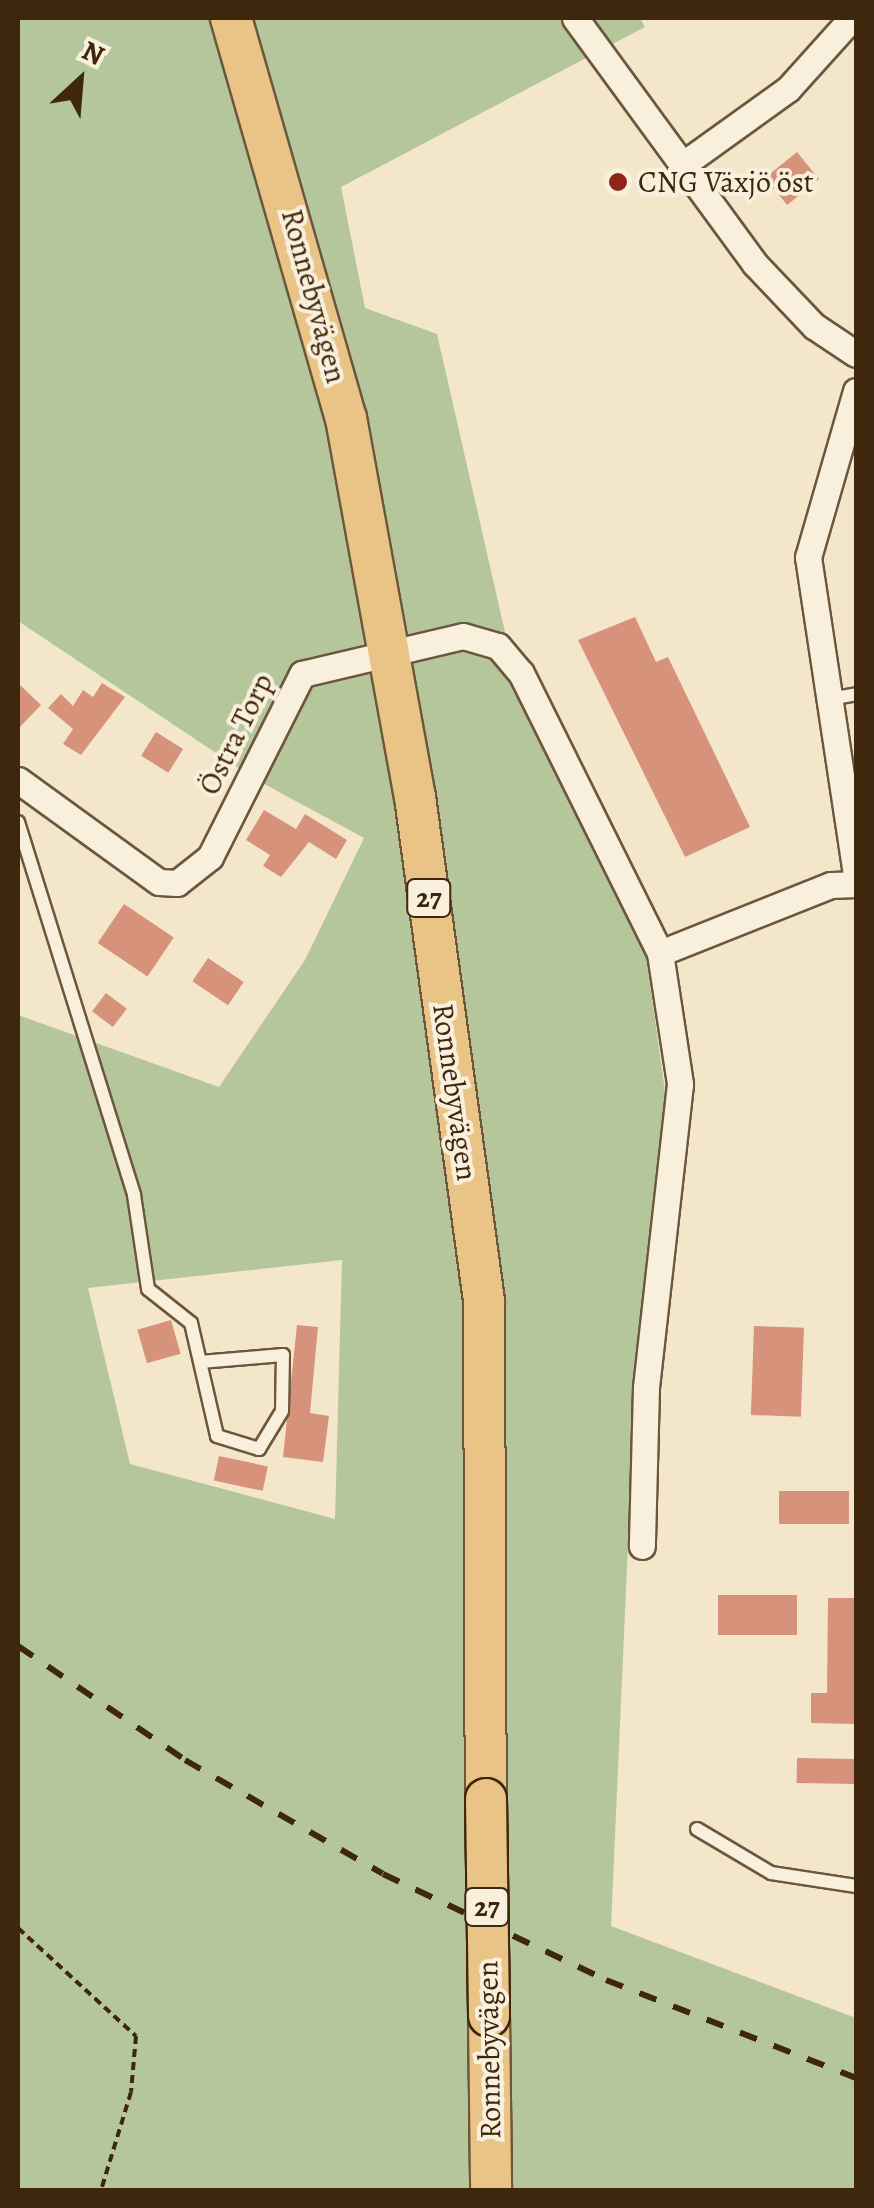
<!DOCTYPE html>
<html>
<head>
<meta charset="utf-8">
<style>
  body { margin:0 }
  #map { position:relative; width:874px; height:2208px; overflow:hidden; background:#f4e6cb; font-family:Alegreya,serif }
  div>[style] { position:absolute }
  .green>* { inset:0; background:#b6c69b }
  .building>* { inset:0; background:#d6927b; transform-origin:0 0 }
  .path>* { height:4px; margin-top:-2px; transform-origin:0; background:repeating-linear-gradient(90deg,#3e270d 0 8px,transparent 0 13px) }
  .roads { filter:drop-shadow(2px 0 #6c573c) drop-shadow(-2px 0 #6c573c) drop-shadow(0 2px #6c573c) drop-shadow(0 -2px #6c573c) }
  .lane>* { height:12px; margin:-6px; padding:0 6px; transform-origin:6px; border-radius:6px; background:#f8efdd }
  .street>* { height:25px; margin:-12.5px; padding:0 12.5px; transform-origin:12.5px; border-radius:12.5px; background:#f8efdd }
  .primary>* { height:40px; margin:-20px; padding:0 20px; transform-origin:20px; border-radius:20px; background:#eac386 }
  .rail>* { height:6px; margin-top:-3px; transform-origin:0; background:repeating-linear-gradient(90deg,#3e270d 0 18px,transparent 0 36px) }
  .bridges { filter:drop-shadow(2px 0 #3e270d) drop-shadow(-2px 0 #3e270d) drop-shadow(0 2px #3e270d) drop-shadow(0 -2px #3e270d) }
  .primary-bridge>* { height:40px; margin:-20px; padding:0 20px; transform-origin:20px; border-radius:20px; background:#eac386 }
  .dots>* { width:28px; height:28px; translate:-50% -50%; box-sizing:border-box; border:5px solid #f8efdd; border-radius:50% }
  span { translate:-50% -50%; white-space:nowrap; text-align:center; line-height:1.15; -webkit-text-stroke:8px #f8efdd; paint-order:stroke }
  .shield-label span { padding:2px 8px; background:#f8efdd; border:2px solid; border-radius:8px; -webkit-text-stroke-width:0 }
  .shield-label { font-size:28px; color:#3e270d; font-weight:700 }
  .poi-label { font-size:30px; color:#3e270d }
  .left { translate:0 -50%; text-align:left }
  .street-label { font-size:30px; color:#3e270d }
  .frame { position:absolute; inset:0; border:20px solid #3e270d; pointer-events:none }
  .north { position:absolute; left:30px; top:30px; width:100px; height:100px; -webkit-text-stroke:8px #f8efdd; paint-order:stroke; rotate:26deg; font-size:28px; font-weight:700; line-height:40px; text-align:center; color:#3e270d }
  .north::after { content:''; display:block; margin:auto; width:35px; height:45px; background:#3e270d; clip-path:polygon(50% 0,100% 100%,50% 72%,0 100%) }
</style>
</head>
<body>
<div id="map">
  <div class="green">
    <i style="clip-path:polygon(evenodd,18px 18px,640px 18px,645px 27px,341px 187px,365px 308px,437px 334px,507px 641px,646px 956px,667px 1105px,633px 1433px,611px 1926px,856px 2018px,856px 2190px,18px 2190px,18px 1015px,219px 1087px,305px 960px,364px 838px,255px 779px,18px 621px,18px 18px,342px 1260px,335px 1519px,130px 1464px,88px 1288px,342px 1260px)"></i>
  </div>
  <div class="building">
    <i style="left:797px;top:152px;width:35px;height:41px;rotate:51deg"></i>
    <i style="clip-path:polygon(635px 617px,656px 662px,668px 657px,750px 827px,685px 857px,578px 640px)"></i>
    <i style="clip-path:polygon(18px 683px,41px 705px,18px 729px)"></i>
    <i style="clip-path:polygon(102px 683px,125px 697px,81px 755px,63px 744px,73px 729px,48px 708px,61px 694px,73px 706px,83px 690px,93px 697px)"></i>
    <i style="left:156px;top:732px;width:32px;height:28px;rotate:32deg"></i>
    <i style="clip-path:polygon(264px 810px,296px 829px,305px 814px,347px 840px,336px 859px,309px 842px,281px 877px,263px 866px,270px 855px,246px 840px)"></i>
    <i style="left:124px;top:904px;width:60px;height:47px;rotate:34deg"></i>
    <i style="left:208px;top:958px;width:43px;height:28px;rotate:34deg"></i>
    <i style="left:106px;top:993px;width:26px;height:23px;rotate:37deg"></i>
    <i style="left:171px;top:1320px;width:35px;height:35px;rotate:74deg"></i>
    <i style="clip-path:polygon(297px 1325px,318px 1327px,310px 1413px,329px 1416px,323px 1462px,283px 1457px)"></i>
    <i style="left:754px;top:1326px;width:50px;height:89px;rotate:2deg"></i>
    <i style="left:219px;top:1456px;width:50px;height:25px;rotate:12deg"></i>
    <i style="left:779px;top:1491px;width:70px;height:33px"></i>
    <i style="left:718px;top:1595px;width:79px;height:40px"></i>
    <i style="clip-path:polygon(828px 1598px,856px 1598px,856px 1724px,811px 1723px,811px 1693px,827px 1693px)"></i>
    <i style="left:797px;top:1758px;width:59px;height:25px;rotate:1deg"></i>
  </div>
  <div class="path">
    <i style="left:18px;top:1928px;width:160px;rotate:42.5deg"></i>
    <i style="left:136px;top:2036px;width:56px;rotate:95.1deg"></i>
    <i style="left:131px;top:2092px;width:102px;rotate:107deg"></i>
  </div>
  <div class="roads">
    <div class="lane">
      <i style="left:829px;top:699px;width:27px;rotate:-10deg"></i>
      <i style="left:18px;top:822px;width:391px;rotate:72.7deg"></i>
      <i style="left:134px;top:1195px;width:95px;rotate:81.5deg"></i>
      <i style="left:148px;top:1289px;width:55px;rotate:38.3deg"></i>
      <i style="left:191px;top:1323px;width:116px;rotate:77deg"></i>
      <i style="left:217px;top:1436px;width:44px;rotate:17.2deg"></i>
      <i style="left:259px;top:1449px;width:44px;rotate:-58.8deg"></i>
      <i style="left:282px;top:1411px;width:56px;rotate:-89deg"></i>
      <i style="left:283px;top:1355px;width:83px;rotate:175.2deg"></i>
      <i style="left:697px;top:1829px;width:86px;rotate:30.7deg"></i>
      <i style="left:771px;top:1873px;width:86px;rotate:8.7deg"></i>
    </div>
    <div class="street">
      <i style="left:575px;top:18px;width:305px;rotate:53.8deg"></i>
      <i style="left:755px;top:264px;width:86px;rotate:46.4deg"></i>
      <i style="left:814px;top:326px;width:50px;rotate:33.7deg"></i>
      <i style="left:685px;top:163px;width:127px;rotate:-35.7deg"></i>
      <i style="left:788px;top:89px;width:96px;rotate:-48deg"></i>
      <i style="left:856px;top:391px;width:173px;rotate:106.1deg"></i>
      <i style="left:808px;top:557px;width:320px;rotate:81.4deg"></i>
      <i style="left:18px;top:780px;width:174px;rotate:35.9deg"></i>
      <i style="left:159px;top:882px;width:18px;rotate:3deg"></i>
      <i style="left:177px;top:883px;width:42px;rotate:-38.2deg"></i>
      <i style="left:210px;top:857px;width:205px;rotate:-63.3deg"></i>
      <i style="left:302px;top:674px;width:165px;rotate:-13.3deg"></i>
      <i style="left:463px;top:636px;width:36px;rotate:16deg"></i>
      <i style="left:498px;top:646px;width:35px;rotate:50deg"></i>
      <i style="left:521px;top:673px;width:313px;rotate:63.6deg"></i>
      <i style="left:660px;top:953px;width:133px;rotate:81.3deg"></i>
      <i style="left:680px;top:1084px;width:306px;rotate:96.4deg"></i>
      <i style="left:646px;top:1388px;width:158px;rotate:91.5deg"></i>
      <i style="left:660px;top:953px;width:184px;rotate:-21.7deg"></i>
      <i style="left:831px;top:885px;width:25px;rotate:-2deg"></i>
    </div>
    <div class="primary">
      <i style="left:231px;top:18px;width:416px;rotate:74deg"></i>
      <i style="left:346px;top:418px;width:385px;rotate:79.7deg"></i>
      <i style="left:415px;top:797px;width:509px;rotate:82.2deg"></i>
      <i style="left:484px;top:1301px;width:498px;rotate:89.8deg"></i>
      <i style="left:489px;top:2016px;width:174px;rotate:89.3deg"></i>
    </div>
  </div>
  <div class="rail">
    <i style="left:18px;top:1646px;width:202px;rotate:34.3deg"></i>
    <i style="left:185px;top:1760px;width:228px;rotate:29.9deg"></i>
    <i style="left:383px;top:1874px;width:247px;rotate:25.4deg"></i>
    <i style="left:606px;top:1980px;width:269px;rotate:21.4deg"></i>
  </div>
  <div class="bridges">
    <div class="primary-bridge">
      <i style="left:486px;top:1799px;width:217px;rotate:89.2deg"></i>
    </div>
  </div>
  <div class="dots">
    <i style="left:618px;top:182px;background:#8f2418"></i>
  </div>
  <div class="shield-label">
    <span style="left:429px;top:898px">27</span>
    <span style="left:487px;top:1907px">27</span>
  </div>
  <div class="poi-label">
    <span class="left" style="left:638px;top:182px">CNG Växjö öst</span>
  </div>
  <div class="street-label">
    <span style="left:314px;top:296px;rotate:75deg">Ronnebyvägen</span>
    <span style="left:236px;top:734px;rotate:-64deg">Östra Torp</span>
    <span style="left:455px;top:1092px;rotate:82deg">Ronnebyvägen</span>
    <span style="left:489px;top:2050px;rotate:-91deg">Ronnebyvägen</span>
  </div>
  <div class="frame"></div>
  <div class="north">N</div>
</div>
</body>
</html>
